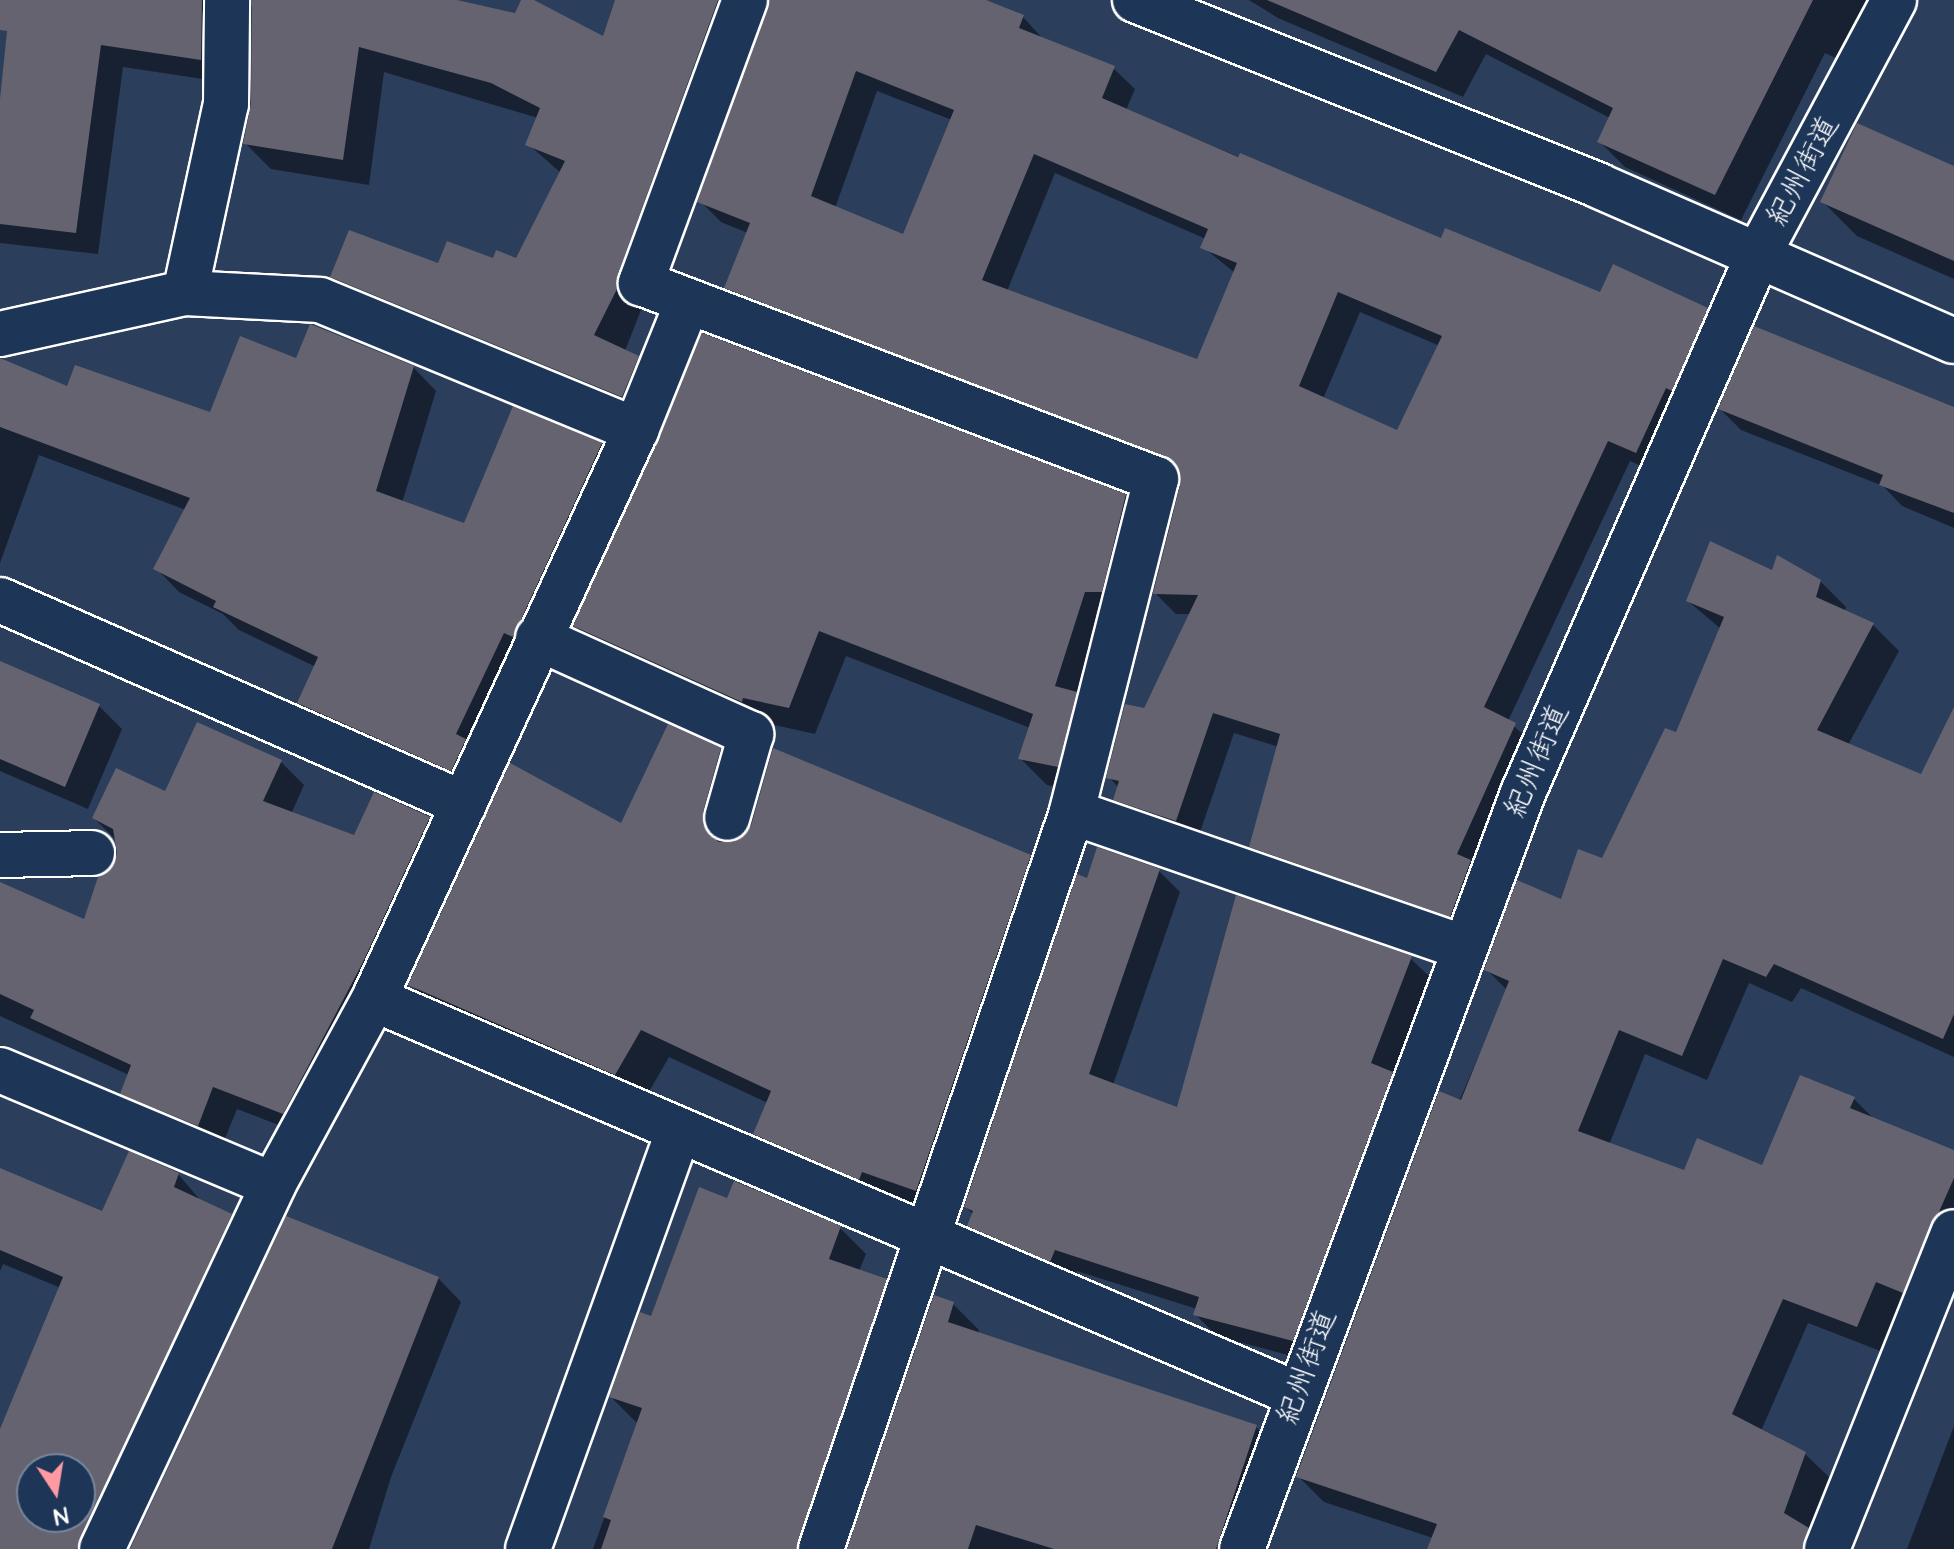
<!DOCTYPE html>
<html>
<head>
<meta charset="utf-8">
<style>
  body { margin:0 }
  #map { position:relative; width:1954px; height:1549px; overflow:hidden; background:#2b3e5c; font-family:"Architects Daughter","Klee One",sans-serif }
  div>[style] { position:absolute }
  .shadow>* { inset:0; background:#0007 }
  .building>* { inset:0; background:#65636f }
  .roads { filter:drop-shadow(2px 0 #fff) drop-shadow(-2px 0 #fff) drop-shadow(0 2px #fff) drop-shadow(0 -2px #fff) }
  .minor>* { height:44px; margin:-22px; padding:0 22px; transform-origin:22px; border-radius:22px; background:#1d3557 }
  span { translate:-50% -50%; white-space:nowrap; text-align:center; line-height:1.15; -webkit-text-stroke:6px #1d3557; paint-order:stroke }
  .street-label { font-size:30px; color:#fff }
  .north { position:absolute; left:16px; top:1453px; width:80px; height:80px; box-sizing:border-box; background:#1d3557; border:2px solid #77869a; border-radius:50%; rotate:168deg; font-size:22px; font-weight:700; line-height:32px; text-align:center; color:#fff }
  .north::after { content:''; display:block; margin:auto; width:28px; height:36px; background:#ff9aa2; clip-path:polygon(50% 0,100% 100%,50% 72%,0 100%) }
</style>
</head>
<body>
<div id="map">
  <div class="shadow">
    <i style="clip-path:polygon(10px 0,244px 0,223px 82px,123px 67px,98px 254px,0 243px,0 114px)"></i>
    <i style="clip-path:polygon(254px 0,448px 0,516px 16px,523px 0,530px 0,604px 39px,617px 0,761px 0,625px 351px,664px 383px,648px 422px,358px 303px,332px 276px,517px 260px,561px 173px,528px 144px,538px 118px,384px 72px,369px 185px,271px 169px,245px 143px,253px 104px)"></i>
    <i style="clip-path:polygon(evenodd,769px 0,980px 0,1023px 17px,1044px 40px,1113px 68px,1135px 89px,1126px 110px,1442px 241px,1601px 295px,1706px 310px,1728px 331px,1657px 473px,1630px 461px,1508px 721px,1536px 746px,1472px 936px,1272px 867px,1251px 846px,1279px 747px,1234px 733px,1197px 841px,1136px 820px,1115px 799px,1119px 788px,1109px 777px,1191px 614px,1176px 614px,1155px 593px,1180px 477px,747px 308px,726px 287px,748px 233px,721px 222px,700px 201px,771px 9px,769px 0,877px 91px,952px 120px,904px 237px,835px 208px,877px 91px,769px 0,1055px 173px,1206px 239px,1203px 247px,1235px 273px,1198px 362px,1007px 291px,1055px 173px,769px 0,1360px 312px,1440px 346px,1398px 433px,1323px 399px,1360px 312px)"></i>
    <i style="clip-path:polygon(1249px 0,1884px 0,1849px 64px,1825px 53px,1741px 220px,1625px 167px,1599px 141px,1610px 118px,1486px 54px,1463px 97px,1278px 18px)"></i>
    <i style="clip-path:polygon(1954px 168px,1954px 279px,1857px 236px,1823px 202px)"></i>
    <i style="clip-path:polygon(0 360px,68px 389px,211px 414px,297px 360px,413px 367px,436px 391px,402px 503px,465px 526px,514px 409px,601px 445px,624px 468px,475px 793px,322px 726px,299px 703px,316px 667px,239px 630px,223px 614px,179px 592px,156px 568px,186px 510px,39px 455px,0 563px)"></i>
    <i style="clip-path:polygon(1720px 409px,1954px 409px,1954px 528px,1902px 506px,1883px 486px,1741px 430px)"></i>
    <i style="clip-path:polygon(1125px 496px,1152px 523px,1084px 793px,1047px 785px,1020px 758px,1030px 728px,846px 656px,815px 734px,770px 724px,602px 652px,575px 626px)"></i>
    <i style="clip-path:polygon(1773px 572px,1820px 581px,1846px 607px,1844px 612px,1873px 625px,1899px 651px,1848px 745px,1922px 777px,1954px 777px,1954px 1057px,1801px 988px,1792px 1002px,1749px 983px,1707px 1080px,1645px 1054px,1609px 1145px,1685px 1173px,1763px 1168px,1853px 1098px,1875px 1120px,1954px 1152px,1954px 1259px,1883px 1352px,1808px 1323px,1761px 1431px,1805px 1454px,1831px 1479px,1811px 1533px,1827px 1549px,1429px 1549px,1433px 1538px,1324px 1502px,1298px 1476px,1507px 990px,1486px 969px,1603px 861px,1677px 735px,1721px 629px,1688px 601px)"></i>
    <i style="clip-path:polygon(0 664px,99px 706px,122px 729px,88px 809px,0 771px)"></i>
    <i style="clip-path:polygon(720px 750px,748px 778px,731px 844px,1030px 856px,1058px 884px,944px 1218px,784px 1162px,756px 1134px,768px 1103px,669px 1057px,643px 1102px,438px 1012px,411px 984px)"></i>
    <i style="clip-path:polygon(281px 762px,304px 785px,291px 814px,355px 838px,429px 818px,453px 842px,307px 1136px,237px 1109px,221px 1148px,146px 1116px,123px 1093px,129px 1075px,0 1016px,0 884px,85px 922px,119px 853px,117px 841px,94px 818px)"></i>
    <i style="clip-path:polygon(1158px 870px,1180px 892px,1113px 1085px,1178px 1109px,1410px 958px,1432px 979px,1314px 1362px,1217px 1336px,1195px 1314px,1197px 1309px,1077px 1271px,1072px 1282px,991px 1247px,969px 1225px,973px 1214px,966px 1207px,1088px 880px)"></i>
    <i style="clip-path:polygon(evenodd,0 1170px,103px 1213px,178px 1174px,201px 1201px,231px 1215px,255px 1239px,109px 1549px,0 1549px,0 1499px,61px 1288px,3px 1264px,0 1271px,0 1170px,32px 1469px,80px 1469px,80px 1517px,32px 1517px,32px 1469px)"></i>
    <i style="clip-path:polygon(729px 1200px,840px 1228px,866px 1254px,859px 1271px,886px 1280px,911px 1306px,828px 1549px,593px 1549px,638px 1424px,611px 1397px,652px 1319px)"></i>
    <i style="clip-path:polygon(438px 1278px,461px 1302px,391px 1477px,369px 1549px,132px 1549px)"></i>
    <i style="clip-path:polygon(953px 1304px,979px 1330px,978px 1334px,1256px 1427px,1281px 1453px,1249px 1549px,850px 1549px)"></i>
    <i style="clip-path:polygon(1954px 1426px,1954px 1549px,1907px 1549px)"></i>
  </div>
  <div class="building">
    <i style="clip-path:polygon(0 0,202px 0,201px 60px,101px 45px,76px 233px,0 224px,0 99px,7px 31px,0 30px)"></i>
    <i style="clip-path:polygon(252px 0,457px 0,515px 13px,521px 0,534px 0,603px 36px,615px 0,718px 0,618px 274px,617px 289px,594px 335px,639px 356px,622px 397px,330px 277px,349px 230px,438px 263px,447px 241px,493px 258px,496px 250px,516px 258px,565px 161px,525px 145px,540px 108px,491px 83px,359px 47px,343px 160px,243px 144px,251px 104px)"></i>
    <i style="clip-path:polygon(evenodd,769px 0,986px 0,1024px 15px,1019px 28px,1115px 66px,1102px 98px,1238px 157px,1240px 153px,1441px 238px,1445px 228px,1600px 292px,1613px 264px,1708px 308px,1672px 391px,1666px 388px,1636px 453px,1608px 441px,1484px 707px,1516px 723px,1457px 854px,1471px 860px,1450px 917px,1249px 847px,1280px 734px,1213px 713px,1176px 821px,1113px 800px,1119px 781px,1106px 778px,1125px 704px,1144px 708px,1198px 595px,1153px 594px,1180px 485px,1174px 462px,724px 288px,750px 223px,697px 202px,769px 0,856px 71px,954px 110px,903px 234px,811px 196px,856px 71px,769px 0,1034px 154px,1208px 229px,1200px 248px,1237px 263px,1197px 359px,982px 280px,1034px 154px,769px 0,1338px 292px,1442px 336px,1397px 430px,1299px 386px,1338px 292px)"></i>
    <i style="clip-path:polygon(1267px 0,1813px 0,1715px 195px,1597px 142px,1613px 108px,1459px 30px,1436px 72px)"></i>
    <i style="clip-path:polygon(1857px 123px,1954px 166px,1954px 261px,1820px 202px)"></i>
    <i style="clip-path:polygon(310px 324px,414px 366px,376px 491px,464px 523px,513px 406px,602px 443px,513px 637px,504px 633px,456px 734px,466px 739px,451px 771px,297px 703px,318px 657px,213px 607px,216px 601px,153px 569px,190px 498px,0 427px,0 358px,67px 386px,75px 365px,210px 412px,240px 336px,296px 358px)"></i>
    <i style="clip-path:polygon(1754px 326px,1954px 407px,1954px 513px,1879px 485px,1883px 475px,1718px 409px)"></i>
    <i style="clip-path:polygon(702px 333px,1126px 494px,1102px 592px,1085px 592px,1055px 686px,1077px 692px,1058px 767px,1018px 759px,1033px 714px,819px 631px,789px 708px,743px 698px,742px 702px,573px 626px)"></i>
    <i style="clip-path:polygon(1710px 541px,1772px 570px,1777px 555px,1821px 580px,1816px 597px,1874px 623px,1817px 730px,1921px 774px,1954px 707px,1954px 1014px,1943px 1039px,1774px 964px,1766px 977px,1723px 959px,1682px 1056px,1619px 1030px,1578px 1131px,1684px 1170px,1697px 1138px,1762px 1165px,1800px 1075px,1855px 1097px,1850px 1108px,1954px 1150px,1954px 1178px,1903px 1293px,1876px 1282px,1857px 1327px,1783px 1299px,1732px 1414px,1806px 1452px,1784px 1513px,1809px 1528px,1803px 1549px,1427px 1549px,1437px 1524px,1296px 1477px,1439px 1091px,1461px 1100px,1509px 981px,1484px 970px,1517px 880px,1561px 899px,1578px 849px,1602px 858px,1665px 728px,1676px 732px,1724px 617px,1686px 601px)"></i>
    <i style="clip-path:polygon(0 661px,100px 704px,65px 787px,0 759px)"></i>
    <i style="clip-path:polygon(197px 722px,282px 760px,263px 801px,354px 835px,374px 792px,430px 817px,362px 964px,283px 1114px,213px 1087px,198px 1126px,120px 1094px,131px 1065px,30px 1018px,34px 1010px,0 994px,0 882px,84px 919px,98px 877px,113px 866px,117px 853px,113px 829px,92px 818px,116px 768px,165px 791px)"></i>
    <i style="clip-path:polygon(668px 724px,721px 748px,703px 812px,709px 835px,719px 842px,734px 842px,751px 826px,773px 748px,1031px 855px,916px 1191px,862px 1172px,859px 1180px,753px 1134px,771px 1091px,641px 1030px,615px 1075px,408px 985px,510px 763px,621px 823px)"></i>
    <i style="clip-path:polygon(1097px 847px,1160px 869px,1089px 1074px,1177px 1107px,1236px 895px,1412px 956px,1371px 1063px,1393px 1072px,1293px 1341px,1193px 1315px,1199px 1297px,1055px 1250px,1050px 1262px,967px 1226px,973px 1211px,964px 1207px,1077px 874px,1087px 878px)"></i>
    <i style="clip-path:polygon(evenodd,129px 1151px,179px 1173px,174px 1187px,232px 1214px,77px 1549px,0 1549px,0 1429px,63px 1277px,0 1250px,0 1168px,102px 1211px,129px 1151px,32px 1469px,80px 1469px,80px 1517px,32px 1517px,32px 1469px)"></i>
    <i style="clip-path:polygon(734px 1181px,841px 1226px,829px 1259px,887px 1279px,797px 1549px,601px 1549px,611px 1520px,603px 1517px,642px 1408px,609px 1397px,640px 1312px,651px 1316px,699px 1187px,727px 1198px)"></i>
    <i style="clip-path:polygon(286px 1216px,439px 1277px,332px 1549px,130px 1549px)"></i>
    <i style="clip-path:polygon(934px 1295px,954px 1302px,948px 1322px,1257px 1425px,1216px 1549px,1054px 1549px,976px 1525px,968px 1549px,847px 1549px)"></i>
  </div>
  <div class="roads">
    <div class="minor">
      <i style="left:745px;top:0;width:302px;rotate:110.2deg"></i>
      <i style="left:641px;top:283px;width:551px;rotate:20.84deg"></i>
      <i style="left:1156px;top:479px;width:343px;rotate:104.2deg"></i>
      <i style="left:1072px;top:812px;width:779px;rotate:108.81deg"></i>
      <i style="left:1135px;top:0;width:500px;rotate:21.8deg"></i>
      <i style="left:1599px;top:186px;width:387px;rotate:23.6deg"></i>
      <i style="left:185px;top:293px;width:193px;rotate:-77.8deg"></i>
      <i style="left:226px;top:104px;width:104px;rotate:-89.4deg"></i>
      <i style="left:0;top:334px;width:189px;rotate:-12.5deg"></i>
      <i style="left:185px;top:293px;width:135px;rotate:3deg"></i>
      <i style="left:320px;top:300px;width:342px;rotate:22.4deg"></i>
      <i style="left:0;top:600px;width:507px;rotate:23.73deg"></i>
      <i style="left:538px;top:638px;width:234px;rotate:24.3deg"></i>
      <i style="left:751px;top:734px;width:87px;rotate:105.9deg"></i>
      <i style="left:1072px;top:812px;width:413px;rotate:19.1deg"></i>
      <i style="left:0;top:855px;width:92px;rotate:-1.2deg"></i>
      <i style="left:374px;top:999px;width:1003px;rotate:23.19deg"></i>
      <i style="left:0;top:1070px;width:296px;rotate:22.8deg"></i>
      <i style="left:273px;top:1185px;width:212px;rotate:-61.5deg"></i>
      <i style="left:374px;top:999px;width:626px;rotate:-65.28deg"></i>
      <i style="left:636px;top:430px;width:139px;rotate:-68deg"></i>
      <i style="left:102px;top:1549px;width:402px;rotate:-64.8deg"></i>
      <i style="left:528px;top:1549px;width:443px;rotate:-70.2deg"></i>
      <i style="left:1242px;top:1549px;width:807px;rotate:-69.61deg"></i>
      <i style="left:1523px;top:793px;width:587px;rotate:-66.4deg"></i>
      <i style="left:1758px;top:255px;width:289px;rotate:-61.9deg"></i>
      <i style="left:1827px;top:1549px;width:341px;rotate:-68.2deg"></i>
    </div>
  </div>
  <div class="street-label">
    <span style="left:1803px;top:171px;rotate:-62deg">紀州街道</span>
    <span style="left:1537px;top:761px;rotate:-67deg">紀州街道</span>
    <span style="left:1307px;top:1367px;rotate:-70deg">紀州街道</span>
  </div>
  <div class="north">N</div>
</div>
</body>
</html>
